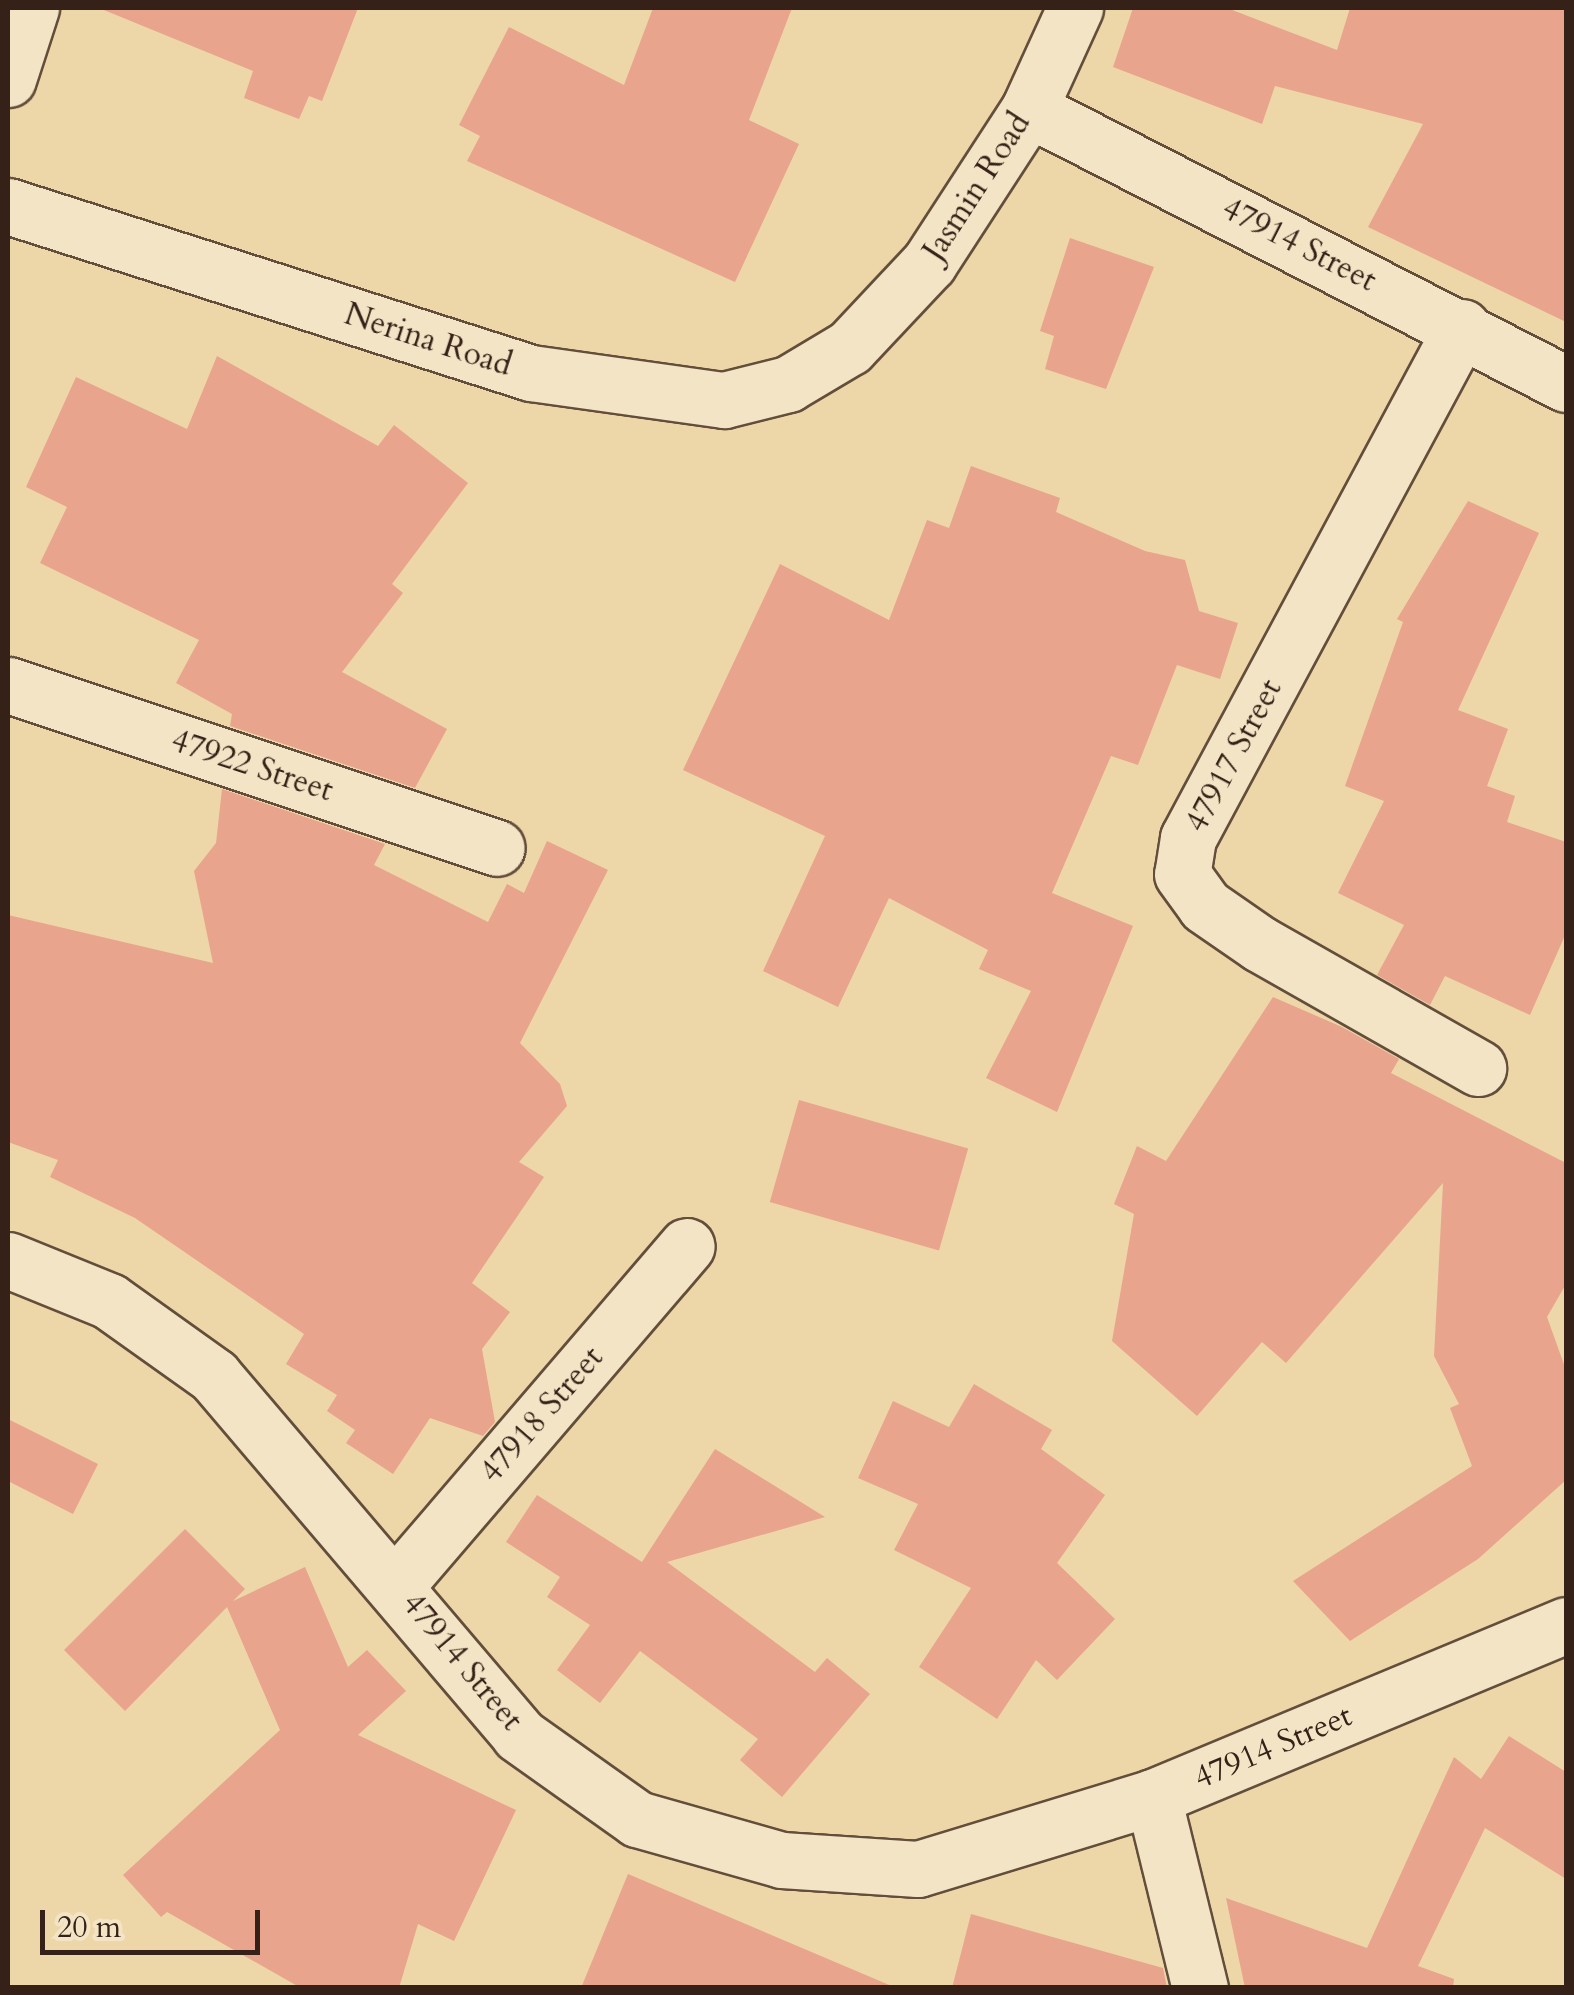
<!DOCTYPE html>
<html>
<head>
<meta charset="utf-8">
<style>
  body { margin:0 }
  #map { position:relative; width:1574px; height:1995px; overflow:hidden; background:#edd6a7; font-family:Cardo,serif }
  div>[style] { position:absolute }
  .building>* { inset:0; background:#e9a48e; transform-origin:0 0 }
  .roads { filter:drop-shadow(2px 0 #634e3b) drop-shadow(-2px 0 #634e3b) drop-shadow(0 2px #634e3b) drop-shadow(0 -2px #634e3b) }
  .minor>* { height:55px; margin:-27.5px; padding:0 27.5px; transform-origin:27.5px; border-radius:27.5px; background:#f3e4c6 }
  span { translate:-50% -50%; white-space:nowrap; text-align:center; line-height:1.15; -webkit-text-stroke:8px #f3e4c6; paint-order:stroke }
  .street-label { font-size:32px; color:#352117 }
  .frame { position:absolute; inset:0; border:10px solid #352117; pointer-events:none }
  .scale { position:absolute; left:40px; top:1910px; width:220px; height:45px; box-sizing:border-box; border:5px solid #352117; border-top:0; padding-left:12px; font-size:30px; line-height:35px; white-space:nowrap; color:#352117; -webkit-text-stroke:8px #f3e4c6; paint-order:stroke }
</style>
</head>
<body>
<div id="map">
  <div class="building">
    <i style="clip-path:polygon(99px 8px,358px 8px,322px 101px,309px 96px,299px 119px,244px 98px,253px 71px)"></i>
    <i style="clip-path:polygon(653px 8px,792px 8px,749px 120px,799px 144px,735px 282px,467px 161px,480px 136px,459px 125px,509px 27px,624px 85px)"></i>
    <i style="clip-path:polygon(1133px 8px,1227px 8px,1337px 50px,1350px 8px,1566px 8px,1566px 322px,1368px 227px,1423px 124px,1275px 86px,1262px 124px,1113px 67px)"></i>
    <i style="clip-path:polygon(1070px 238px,1154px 267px,1106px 389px,1045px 369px,1054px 336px,1040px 331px)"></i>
    <i style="clip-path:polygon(217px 356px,378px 446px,394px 425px,468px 483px,392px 584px,403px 593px,342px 672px,447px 729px,415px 788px,230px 726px,232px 714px,176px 683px,199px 640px,40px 563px,67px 507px,26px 487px,76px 377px,187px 429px)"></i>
    <i style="clip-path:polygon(971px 466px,1060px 498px,1056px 512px,1145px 551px,1185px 560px,1199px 611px,1238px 623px,1220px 679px,1177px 665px,1138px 765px,1111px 756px,1052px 893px,1133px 926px,1057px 1112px,986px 1078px,1031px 991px,979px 969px,988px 950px,889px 898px,838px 1007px,763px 971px,825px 836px,683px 770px,780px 564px,889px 620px,927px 520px,949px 528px)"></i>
    <i style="clip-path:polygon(1468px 501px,1539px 533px,1458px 710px,1508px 729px,1487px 786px,1515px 796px,1507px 822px,1566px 842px,1566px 933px,1530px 1015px,1445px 976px,1430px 1005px,1377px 975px,1404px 925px,1338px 893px,1384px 801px,1345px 786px,1403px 622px,1397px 619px)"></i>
    <i style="clip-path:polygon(222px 789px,385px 844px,374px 865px,488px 922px,507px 884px,524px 893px,547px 841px,608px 870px,520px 1043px,560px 1084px,567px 1106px,519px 1162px,544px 1177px,472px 1283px,510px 1312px,482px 1349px,495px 1422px,483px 1436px,430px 1418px,393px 1474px,346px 1443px,355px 1430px,327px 1411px,337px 1395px,286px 1364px,304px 1334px,135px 1218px,50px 1177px,58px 1160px,8px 1142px,8px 915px,213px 963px,194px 871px,216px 843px)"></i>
    <i style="clip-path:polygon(1273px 997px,1342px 1027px,1399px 1059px,1391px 1073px,1566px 1163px,1566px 1284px,1547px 1317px,1566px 1370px,1566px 1480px,1478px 1559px,1350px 1641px,1293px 1581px,1472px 1466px,1450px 1408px,1459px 1404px,1434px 1356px,1443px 1183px,1286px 1363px,1262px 1342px,1197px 1416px,1112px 1341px,1134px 1214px,1114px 1204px,1137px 1146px,1166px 1161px)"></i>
    <i style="left:799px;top:1100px;width:176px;height:106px;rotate:16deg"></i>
    <i style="clip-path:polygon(974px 1384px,1052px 1430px,1041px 1449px,1105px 1495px,1057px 1563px,1115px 1619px,1057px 1680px,1036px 1660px,997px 1719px,919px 1667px,971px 1588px,894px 1550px,918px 1504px,858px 1478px,893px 1401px,949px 1427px)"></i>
    <i style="clip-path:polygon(8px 1419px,98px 1464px,73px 1514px,8px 1481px)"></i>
    <i style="clip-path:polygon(715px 1449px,825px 1517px,667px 1562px,815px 1672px,827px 1658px,870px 1694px,782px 1797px,740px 1760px,758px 1739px,640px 1651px,600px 1703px,557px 1670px,590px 1625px,547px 1597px,560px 1577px,506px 1542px,537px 1495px,642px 1562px)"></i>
    <i style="clip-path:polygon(185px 1529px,245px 1589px,233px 1601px,305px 1567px,348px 1667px,367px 1650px,406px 1691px,358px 1735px,516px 1810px,454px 1941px,418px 1924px,399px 1988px,301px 1988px,167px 1912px,161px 1917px,123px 1875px,280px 1730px,227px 1607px,125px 1711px,64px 1650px)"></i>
    <i style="clip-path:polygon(1509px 1736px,1566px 1772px,1566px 1879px,1485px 1828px,1418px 1966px,1454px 1979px,1453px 1988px,1245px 1988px,1226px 1898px,1367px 1948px,1454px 1757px,1481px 1779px)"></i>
    <i style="clip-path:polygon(628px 1874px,894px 1987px,894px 1988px,581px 1988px)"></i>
    <i style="clip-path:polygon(971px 1914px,1163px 1968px,1167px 1988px,952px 1988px)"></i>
  </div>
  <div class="roads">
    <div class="minor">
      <i style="left:8px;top:79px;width:75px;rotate:-72.1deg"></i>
      <i style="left:1029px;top:109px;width:603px;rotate:27.12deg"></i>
      <i style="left:8px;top:206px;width:549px;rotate:17.71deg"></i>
      <i style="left:531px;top:373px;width:195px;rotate:8deg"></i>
      <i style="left:724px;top:400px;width:66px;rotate:-14deg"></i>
      <i style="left:788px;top:384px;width:72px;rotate:-30.8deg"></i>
      <i style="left:850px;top:347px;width:115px;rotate:-46.8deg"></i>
      <i style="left:929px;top:263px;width:184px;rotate:-57deg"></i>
      <i style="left:1029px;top:109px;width:111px;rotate:-65.5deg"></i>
      <i style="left:1462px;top:327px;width:580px;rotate:118.2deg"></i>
      <i style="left:1188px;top:838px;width:36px;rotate:99deg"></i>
      <i style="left:1182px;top:874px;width:39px;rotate:54deg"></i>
      <i style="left:1205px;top:906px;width:67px;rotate:34.6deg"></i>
      <i style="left:1260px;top:944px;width:251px;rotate:29.6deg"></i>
      <i style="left:8px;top:685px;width:515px;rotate:18.43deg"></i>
      <i style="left:8px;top:1260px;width:109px;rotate:22.1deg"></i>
      <i style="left:109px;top:1301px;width:129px;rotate:35.5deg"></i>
      <i style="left:214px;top:1376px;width:471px;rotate:49.6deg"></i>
      <i style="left:519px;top:1735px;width:145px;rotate:35.4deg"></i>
      <i style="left:637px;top:1819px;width:151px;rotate:15.8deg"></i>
      <i style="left:782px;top:1860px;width:136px;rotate:3.8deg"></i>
      <i style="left:918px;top:1869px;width:246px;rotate:-17deg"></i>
      <i style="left:1153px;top:1797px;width:447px;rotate:-22.6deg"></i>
      <i style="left:397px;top:1584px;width:445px;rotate:-49.4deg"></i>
      <i style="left:1153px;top:1797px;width:197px;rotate:76.2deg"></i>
    </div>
  </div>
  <div class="street-label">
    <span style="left:977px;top:187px;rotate:-57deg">Jasmin Road</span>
    <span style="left:1299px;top:245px;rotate:27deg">47914 Street</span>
    <span style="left:428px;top:340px;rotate:18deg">Nerina Road</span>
    <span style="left:1234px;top:756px;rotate:-62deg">47917 Street</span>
    <span style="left:252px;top:766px;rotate:18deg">47922 Street</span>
    <span style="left:542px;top:1415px;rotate:-49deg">47918 Street</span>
    <span style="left:462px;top:1662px;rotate:50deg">47914 Street</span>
    <span style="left:1273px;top:1747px;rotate:-23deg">47914 Street</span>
  </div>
  <div class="frame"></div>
  <div class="scale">20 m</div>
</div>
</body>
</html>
